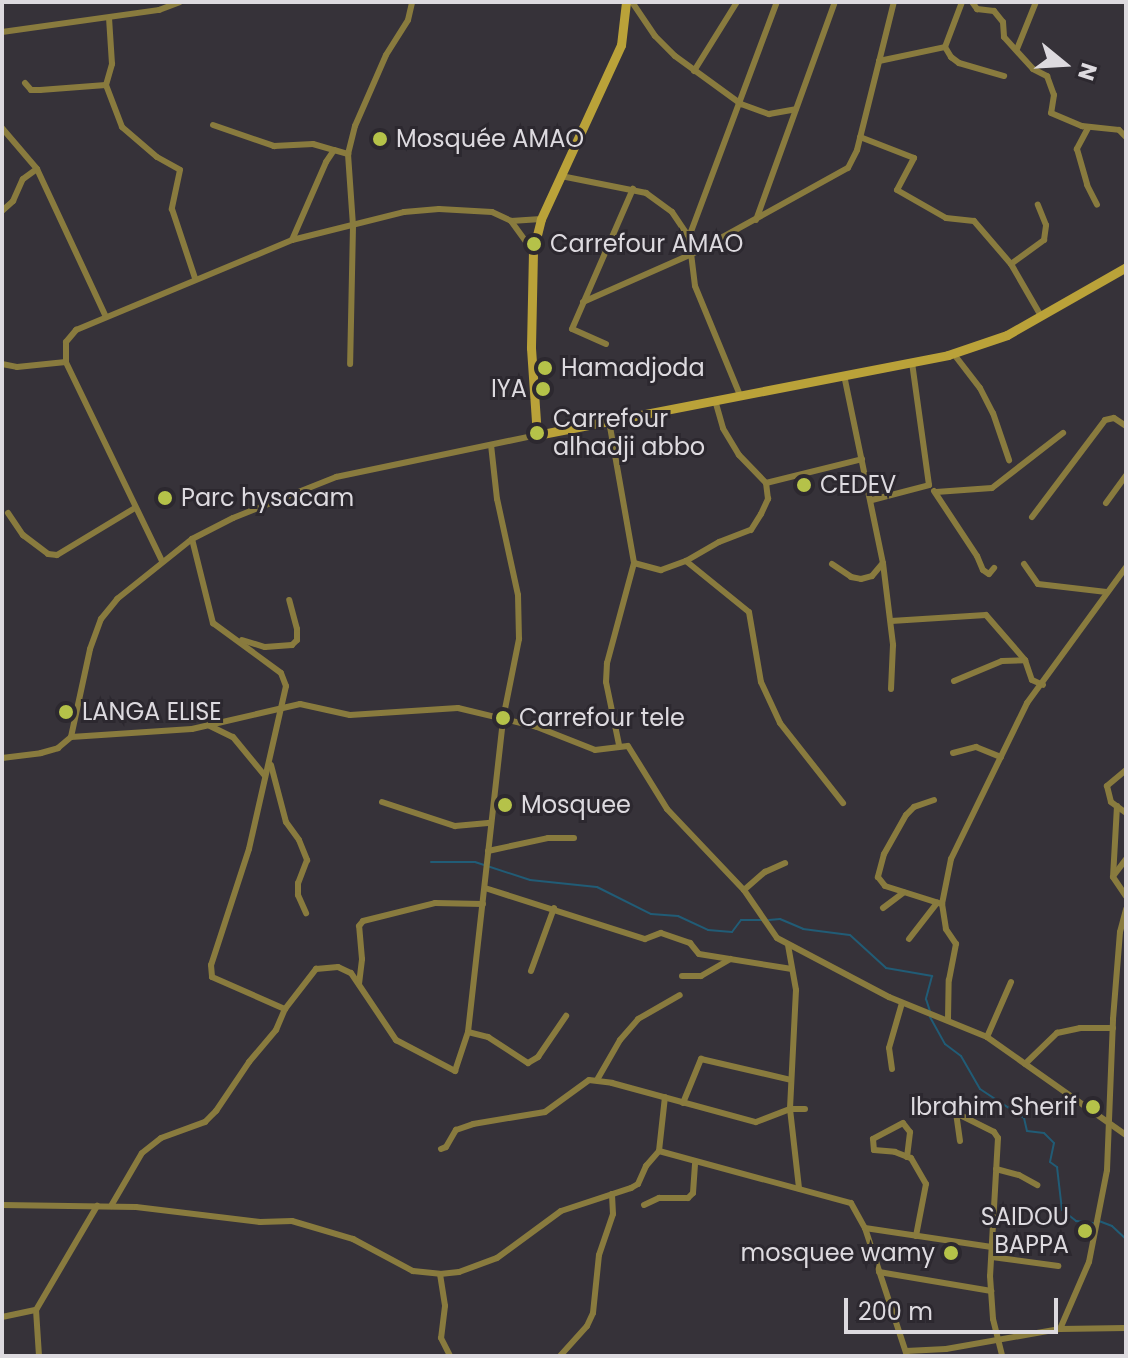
<!DOCTYPE html>
<html>
<head>
<meta charset="utf-8">
<style>
  body { margin:0 }
  #map { position:relative; width:1128px; height:1358px; overflow:hidden; background:#363239; font-family:Poppins,sans-serif }
  div>[style] { position:absolute }
  .stream>* { height:2px; margin:-1px; padding:0 1px; transform-origin:1px; border-radius:1px; background:#215c76 }
  .street>* { height:6px; margin:-3px; padding:0 3px; transform-origin:3px; border-radius:3px; background:#897b3e }
  .secondary>* { height:9px; margin:-4.5px; padding:0 4.5px; transform-origin:4.5px; border-radius:4.5px; background:#baa239 }
  .dots>* { width:22px; height:22px; translate:-50% -50%; box-sizing:border-box; border:4px solid #2c282f; border-radius:50% }
  span { translate:-50% -50%; white-space:nowrap; text-align:center; line-height:1.15; -webkit-text-stroke:6px #2c282f; paint-order:stroke }
  .poi-label { font-size:24px; color:#dddadf }
  .left { translate:0 -50%; text-align:left }
  .right { translate:-100% -50%; text-align:right }
  .frame { position:absolute; inset:0; border:4px solid #dddadf; pointer-events:none }
  .north { position:absolute; left:1024px; top:24px; width:80px; height:80px; -webkit-text-stroke:6px #2c282f; paint-order:stroke; rotate:108deg; font-size:22px; font-weight:700; line-height:32px; text-align:center; color:#dddadf }
  .north::after { content:''; display:block; margin:auto; width:28px; height:36px; background:#dddadf; clip-path:polygon(50% 0,100% 100%,50% 72%,0 100%) }
  .scale { position:absolute; left:844px; top:1298px; width:214px; height:36px; box-sizing:border-box; border:4px solid #dddadf; border-top:0; padding-left:10px; font-size:24px; line-height:28px; white-space:nowrap; color:#dddadf; -webkit-text-stroke:6px #2c282f; paint-order:stroke }
</style>
</head>
<body>
<div id="map">
  <div class="stream">
    <i style="left:431px;top:862px;width:44px"></i>
    <i style="left:475px;top:862px;width:58px;rotate:18.1deg"></i>
    <i style="left:530px;top:880px;width:67px;rotate:6deg"></i>
    <i style="left:597px;top:887px;width:60px;rotate:26.6deg"></i>
    <i style="left:651px;top:914px;width:27px;rotate:4deg"></i>
    <i style="left:678px;top:916px;width:33px;rotate:25deg"></i>
    <i style="left:708px;top:930px;width:24px;rotate:5deg"></i>
    <i style="left:732px;top:932px;width:15px;rotate:-53deg"></i>
    <i style="left:741px;top:920px;width:22px"></i>
    <i style="left:769px;top:920px;width:11px;rotate:-5deg"></i>
    <i style="left:780px;top:919px;width:25px;rotate:23deg"></i>
    <i style="left:803px;top:929px;width:47px;rotate:7.3deg"></i>
    <i style="left:850px;top:935px;width:49px;rotate:42.5deg"></i>
    <i style="left:886px;top:968px;width:47px;rotate:9.9deg"></i>
    <i style="left:932px;top:976px;width:24px;rotate:105deg"></i>
    <i style="left:926px;top:999px;width:13px;rotate:72deg"></i>
    <i style="left:930px;top:1017px;width:31px;rotate:61deg"></i>
    <i style="left:945px;top:1044px;width:20px;rotate:37deg"></i>
    <i style="left:961px;top:1056px;width:38px;rotate:60deg"></i>
    <i style="left:980px;top:1089px;width:53px;rotate:33.4deg"></i>
    <i style="left:1024px;top:1118px;width:13px;rotate:77deg"></i>
    <i style="left:1027px;top:1131px;width:17px;rotate:7deg"></i>
    <i style="left:1044px;top:1133px;width:14px;rotate:45deg"></i>
    <i style="left:1054px;top:1143px;width:19px;rotate:102deg"></i>
    <i style="left:1050px;top:1162px;width:9px;rotate:36deg"></i>
    <i style="left:1057px;top:1167px;width:43px;rotate:83.4deg"></i>
    <i style="left:1062px;top:1210px;width:18px;rotate:38deg"></i>
    <i style="left:1076px;top:1221px;width:17px;rotate:7deg"></i>
    <i style="left:1099px;top:1221px;width:14px;rotate:21deg"></i>
    <i style="left:1112px;top:1226px;width:19px;rotate:43deg"></i>
  </div>
  <div class="street">
    <i style="left:632px;top:2px;width:41px;rotate:55.9deg"></i>
    <i style="left:655px;top:36px;width:28px;rotate:45deg"></i>
    <i style="left:675px;top:56px;width:82px;rotate:36deg"></i>
    <i style="left:741px;top:104px;width:30px;rotate:20deg"></i>
    <i style="left:769px;top:114px;width:27px;rotate:-10deg"></i>
    <i style="left:972px;top:2px;width:9px;rotate:54deg"></i>
    <i style="left:977px;top:9px;width:17px;rotate:7deg"></i>
    <i style="left:994px;top:11px;width:14px;rotate:51deg"></i>
    <i style="left:1003px;top:22px;width:15px;rotate:86deg"></i>
    <i style="left:1004px;top:37px;width:43px;rotate:47.8deg"></i>
    <i style="left:1033px;top:69px;width:16px;rotate:27deg"></i>
    <i style="left:1047px;top:76px;width:20px;rotate:70deg"></i>
    <i style="left:1054px;top:95px;width:18px;rotate:99deg"></i>
    <i style="left:1051px;top:113px;width:34px;rotate:23deg"></i>
    <i style="left:1082px;top:126px;width:37px;rotate:6deg"></i>
    <i style="left:1119px;top:130px;width:10px;rotate:45deg"></i>
    <i style="left:2px;top:32px;width:159px;rotate:-8deg"></i>
    <i style="left:159px;top:10px;width:22px;rotate:-21deg"></i>
    <i style="left:945px;top:47px;width:12px;rotate:59deg"></i>
    <i style="left:951px;top:57px;width:10px;rotate:37deg"></i>
    <i style="left:959px;top:63px;width:47px;rotate:16.1deg"></i>
    <i style="left:1017px;top:49px;width:51px;rotate:-68deg"></i>
    <i style="left:879px;top:61px;width:67px;rotate:-12deg"></i>
    <i style="left:945px;top:47px;width:48px;rotate:-69.3deg"></i>
    <i style="left:694px;top:71px;width:81px;rotate:-58.1deg"></i>
    <i style="left:25px;top:83px;width:9px;rotate:49deg"></i>
    <i style="left:31px;top:90px;width:9px"></i>
    <i style="left:40px;top:90px;width:66px;rotate:-4.3deg"></i>
    <i style="left:106px;top:85px;width:22px;rotate:-74deg"></i>
    <i style="left:112px;top:64px;width:46px;rotate:-93.7deg"></i>
    <i style="left:106px;top:85px;width:45px;rotate:69.1deg"></i>
    <i style="left:122px;top:127px;width:46px;rotate:40.6deg"></i>
    <i style="left:157px;top:157px;width:26px;rotate:29deg"></i>
    <i style="left:180px;top:170px;width:40px;rotate:102deg"></i>
    <i style="left:172px;top:209px;width:73px;rotate:71.6deg"></i>
    <i style="left:213px;top:125px;width:65px;rotate:19deg"></i>
    <i style="left:274px;top:146px;width:39px;rotate:-3deg"></i>
    <i style="left:313px;top:144px;width:22px;rotate:16deg"></i>
    <i style="left:2px;top:128px;width:54px;rotate:49.5deg"></i>
    <i style="left:37px;top:169px;width:163px;rotate:65deg"></i>
    <i style="left:1088px;top:128px;width:24px;rotate:118deg"></i>
    <i style="left:1077px;top:149px;width:37px;rotate:74deg"></i>
    <i style="left:1087px;top:185px;width:22px;rotate:63deg"></i>
    <i style="left:860px;top:137px;width:58px;rotate:21.3deg"></i>
    <i style="left:914px;top:158px;width:36px;rotate:118deg"></i>
    <i style="left:897px;top:190px;width:56px;rotate:29.7deg"></i>
    <i style="left:946px;top:218px;width:28px;rotate:6deg"></i>
    <i style="left:974px;top:221px;width:57px;rotate:49.3deg"></i>
    <i style="left:1011px;top:264px;width:60px;rotate:60deg"></i>
    <i style="left:348px;top:154px;width:72px;rotate:86deg"></i>
    <i style="left:353px;top:226px;width:138px;rotate:91.2deg"></i>
    <i style="left:561px;top:176px;width:87px;rotate:11.3deg"></i>
    <i style="left:646px;top:193px;width:32px;rotate:36deg"></i>
    <i style="left:672px;top:212px;width:30px;rotate:56deg"></i>
    <i style="left:689px;top:237px;width:49px;rotate:83deg"></i>
    <i style="left:695px;top:286px;width:118px;rotate:67.6deg"></i>
    <i style="left:2px;top:211px;width:15px;rotate:-42deg"></i>
    <i style="left:13px;top:201px;width:24px;rotate:-66deg"></i>
    <i style="left:23px;top:179px;width:17px;rotate:-36deg"></i>
    <i style="left:756px;top:220px;width:232px;rotate:-70.1deg"></i>
    <i style="left:511px;top:221px;width:30px;rotate:-4deg"></i>
    <i style="left:689px;top:237px;width:251px;rotate:-69.5deg"></i>
    <i style="left:292px;top:240px;width:115px;rotate:-14deg"></i>
    <i style="left:404px;top:212px;width:35px;rotate:-5deg"></i>
    <i style="left:439px;top:209px;width:53px;rotate:3.2deg"></i>
    <i style="left:492px;top:212px;width:21px;rotate:25deg"></i>
    <i style="left:511px;top:221px;width:37px;rotate:54deg"></i>
    <i style="left:1011px;top:264px;width:41px;rotate:-36deg"></i>
    <i style="left:1044px;top:240px;width:15px;rotate:-82deg"></i>
    <i style="left:1046px;top:225px;width:22px;rotate:-112deg"></i>
    <i style="left:583px;top:302px;width:119px;rotate:-23.8deg"></i>
    <i style="left:692px;top:254px;width:178px;rotate:-28.9deg"></i>
    <i style="left:848px;top:168px;width:20px;rotate:-63deg"></i>
    <i style="left:857px;top:150px;width:153px;rotate:-76deg"></i>
    <i style="left:606px;top:344px;width:37px;rotate:-156deg"></i>
    <i style="left:572px;top:329px;width:153px;rotate:-66.5deg"></i>
    <i style="left:953px;top:353px;width:44px;rotate:52.4deg"></i>
    <i style="left:980px;top:388px;width:28px;rotate:63deg"></i>
    <i style="left:993px;top:413px;width:50px;rotate:71.2deg"></i>
    <i style="left:2px;top:364px;width:15px;rotate:11deg"></i>
    <i style="left:17px;top:367px;width:49px;rotate:-5.8deg"></i>
    <i style="left:844px;top:375px;width:192px;rotate:78.3deg"></i>
    <i style="left:883px;top:563px;width:83px;rotate:83deg"></i>
    <i style="left:893px;top:645px;width:44px;rotate:92.6deg"></i>
    <i style="left:609px;top:421px;width:144px;rotate:80deg"></i>
    <i style="left:634px;top:563px;width:104px;rotate:105.1deg"></i>
    <i style="left:607px;top:663px;width:19px;rotate:93deg"></i>
    <i style="left:606px;top:682px;width:64px;rotate:78.3deg"></i>
    <i style="left:766px;top:483px;width:99px;rotate:-14deg"></i>
    <i style="left:934px;top:491px;width:78px;rotate:56.5deg"></i>
    <i style="left:977px;top:556px;width:15px;rotate:67deg"></i>
    <i style="left:983px;top:570px;width:7px;rotate:34deg"></i>
    <i style="left:989px;top:574px;width:8px;rotate:-50deg"></i>
    <i style="left:936px;top:492px;width:56px;rotate:-4.1deg"></i>
    <i style="left:992px;top:488px;width:90px;rotate:-37.8deg"></i>
    <i style="left:872px;top:500px;width:59px;rotate:-14.7deg"></i>
    <i style="left:929px;top:485px;width:124px;rotate:-97.9deg"></i>
    <i style="left:1106px;top:503px;width:34px;rotate:-54deg"></i>
    <i style="left:8px;top:513px;width:27px;rotate:56deg"></i>
    <i style="left:23px;top:535px;width:31px;rotate:37deg"></i>
    <i style="left:48px;top:554px;width:9px;rotate:6deg"></i>
    <i style="left:57px;top:555px;width:91px;rotate:-31.1deg"></i>
    <i style="left:1032px;top:517px;width:121px;rotate:-53deg"></i>
    <i style="left:1105px;top:420px;width:9px;rotate:-13deg"></i>
    <i style="left:1114px;top:418px;width:14px;rotate:34deg"></i>
    <i style="left:192px;top:539px;width:87px;rotate:76deg"></i>
    <i style="left:213px;top:623px;width:84px;rotate:36.3deg"></i>
    <i style="left:281px;top:673px;width:14px;rotate:69deg"></i>
    <i style="left:286px;top:686px;width:167px;rotate:102.8deg"></i>
    <i style="left:249px;top:849px;width:122px;rotate:108.1deg"></i>
    <i style="left:211px;top:965px;width:12px;rotate:85deg"></i>
    <i style="left:212px;top:977px;width:80px;rotate:23.7deg"></i>
    <i style="left:285px;top:1009px;width:51px;rotate:-52.2deg"></i>
    <i style="left:316px;top:969px;width:22px;rotate:-5deg"></i>
    <i style="left:338px;top:967px;width:14px;rotate:25deg"></i>
    <i style="left:351px;top:973px;width:81px;rotate:56.1deg"></i>
    <i style="left:396px;top:1040px;width:67px;rotate:27.7deg"></i>
    <i style="left:455px;top:1071px;width:41px;rotate:-71.6deg"></i>
    <i style="left:468px;top:1032px;width:315px;rotate:-83.6deg"></i>
    <i style="left:503px;top:719px;width:82px;rotate:-78.7deg"></i>
    <i style="left:519px;top:639px;width:44px;rotate:-91.3deg"></i>
    <i style="left:518px;top:595px;width:98px;rotate:-102.3deg"></i>
    <i style="left:497px;top:499px;width:54px;rotate:-96.3deg"></i>
    <i style="left:162px;top:561px;width:221px;rotate:-115.8deg"></i>
    <i style="left:66px;top:362px;width:20px;rotate:-90deg"></i>
    <i style="left:66px;top:342px;width:16px;rotate:-50deg"></i>
    <i style="left:76px;top:330px;width:234px;rotate:-22.6deg"></i>
    <i style="left:292px;top:240px;width:85px;rotate:-66.4deg"></i>
    <i style="left:326px;top:162px;width:14px;rotate:-56deg"></i>
    <i style="left:334px;top:150px;width:15px;rotate:16deg"></i>
    <i style="left:348px;top:154px;width:29px;rotate:-76deg"></i>
    <i style="left:355px;top:126px;width:77px;rotate:-66.4deg"></i>
    <i style="left:386px;top:55px;width:41px;rotate:-57.8deg"></i>
    <i style="left:408px;top:20px;width:18px;rotate:-77deg"></i>
    <i style="left:686px;top:561px;width:81px;rotate:39deg"></i>
    <i style="left:749px;top:612px;width:71px;rotate:80.3deg"></i>
    <i style="left:761px;top:682px;width:45px;rotate:65.1deg"></i>
    <i style="left:780px;top:723px;width:102px;rotate:51.8deg"></i>
    <i style="left:634px;top:563px;width:28px;rotate:15deg"></i>
    <i style="left:661px;top:570px;width:27px;rotate:-20deg"></i>
    <i style="left:686px;top:561px;width:38px;rotate:-30deg"></i>
    <i style="left:719px;top:542px;width:34px;rotate:-21deg"></i>
    <i style="left:751px;top:530px;width:19px;rotate:-58deg"></i>
    <i style="left:761px;top:514px;width:17px;rotate:-65deg"></i>
    <i style="left:768px;top:499px;width:16px;rotate:-97deg"></i>
    <i style="left:766px;top:483px;width:39px;rotate:-134deg"></i>
    <i style="left:739px;top:455px;width:31px;rotate:-121deg"></i>
    <i style="left:723px;top:428px;width:29px;rotate:-106deg"></i>
    <i style="left:832px;top:564px;width:23px;rotate:34deg"></i>
    <i style="left:851px;top:577px;width:10px;rotate:11deg"></i>
    <i style="left:861px;top:579px;width:11px;rotate:-15deg"></i>
    <i style="left:872px;top:576px;width:17px;rotate:-50deg"></i>
    <i style="left:1024px;top:564px;width:24px;rotate:55deg"></i>
    <i style="left:1038px;top:584px;width:69px;rotate:6.6deg"></i>
    <i style="left:891px;top:621px;width:95px;rotate:-3.6deg"></i>
    <i style="left:986px;top:615px;width:60px;rotate:49.1deg"></i>
    <i style="left:1025px;top:660px;width:21px;rotate:71deg"></i>
    <i style="left:1032px;top:680px;width:12px;rotate:24deg"></i>
    <i style="left:242px;top:640px;width:24px;rotate:17deg"></i>
    <i style="left:265px;top:647px;width:27px;rotate:-4deg"></i>
    <i style="left:292px;top:645px;width:7px;rotate:-45deg"></i>
    <i style="left:297px;top:640px;width:11px;rotate:-90deg"></i>
    <i style="left:297px;top:629px;width:30px;rotate:-105deg"></i>
    <i style="left:954px;top:681px;width:52px;rotate:-22.6deg"></i>
    <i style="left:1002px;top:661px;width:23px;rotate:-2deg"></i>
    <i style="left:210px;top:726px;width:25px;rotate:26deg"></i>
    <i style="left:233px;top:737px;width:50px;rotate:50.6deg"></i>
    <i style="left:71px;top:737px;width:121px;rotate:-3.8deg"></i>
    <i style="left:192px;top:729px;width:111px;rotate:-13deg"></i>
    <i style="left:300px;top:704px;width:51px;rotate:12.4deg"></i>
    <i style="left:350px;top:715px;width:108px;rotate:-3.7deg"></i>
    <i style="left:458px;top:708px;width:81px;rotate:13.5deg"></i>
    <i style="left:537px;top:727px;width:62px;rotate:21.6deg"></i>
    <i style="left:595px;top:750px;width:33px;rotate:-7deg"></i>
    <i style="left:628px;top:746px;width:74px;rotate:58.2deg"></i>
    <i style="left:667px;top:809px;width:112px;rotate:46.5deg"></i>
    <i style="left:744px;top:890px;width:58px;rotate:55.5deg"></i>
    <i style="left:777px;top:938px;width:127px;rotate:27.8deg"></i>
    <i style="left:889px;top:997px;width:106px;rotate:22.2deg"></i>
    <i style="left:987px;top:1037px;width:170px;rotate:35.2deg"></i>
    <i style="left:953px;top:753px;width:24px;rotate:-15deg"></i>
    <i style="left:976px;top:747px;width:27px;rotate:22deg"></i>
    <i style="left:2px;top:758px;width:39px;rotate:-7deg"></i>
    <i style="left:41px;top:753px;width:18px;rotate:-16deg"></i>
    <i style="left:58px;top:748px;width:17px;rotate:-40deg"></i>
    <i style="left:71px;top:737px;width:90px;rotate:-77.8deg"></i>
    <i style="left:90px;top:649px;width:32px;rotate:-70deg"></i>
    <i style="left:101px;top:619px;width:26px;rotate:-51deg"></i>
    <i style="left:117px;top:599px;width:96px;rotate:-38.7deg"></i>
    <i style="left:192px;top:539px;width:46px;rotate:-27.1deg"></i>
    <i style="left:233px;top:518px;width:111px;rotate:-21.7deg"></i>
    <i style="left:336px;top:477px;width:205px;rotate:-11.8deg"></i>
    <i style="left:271px;top:765px;width:59px;rotate:75.3deg"></i>
    <i style="left:286px;top:822px;width:22px;rotate:54deg"></i>
    <i style="left:299px;top:840px;width:22px;rotate:68deg"></i>
    <i style="left:307px;top:860px;width:25px;rotate:111deg"></i>
    <i style="left:298px;top:883px;width:12px;rotate:90deg"></i>
    <i style="left:298px;top:895px;width:20px;rotate:66deg"></i>
    <i style="left:1126px;top:770px;width:25px;rotate:140deg"></i>
    <i style="left:1107px;top:786px;width:16px;rotate:76deg"></i>
    <i style="left:1111px;top:802px;width:19px;rotate:36deg"></i>
    <i style="left:934px;top:800px;width:21px;rotate:161deg"></i>
    <i style="left:914px;top:807px;width:11px;rotate:135deg"></i>
    <i style="left:906px;top:815px;width:45px;rotate:119.4deg"></i>
    <i style="left:884px;top:854px;width:24px;rotate:105deg"></i>
    <i style="left:878px;top:877px;width:11px;rotate:52deg"></i>
    <i style="left:885px;top:886px;width:60px;rotate:17.5deg"></i>
    <i style="left:382px;top:802px;width:77px;rotate:18.2deg"></i>
    <i style="left:455px;top:826px;width:36px;rotate:-5deg"></i>
    <i style="left:1117px;top:806px;width:71px;rotate:93.2deg"></i>
    <i style="left:1113px;top:877px;width:23px;rotate:56deg"></i>
    <i style="left:488px;top:851px;width:61px;rotate:-12.2deg"></i>
    <i style="left:548px;top:838px;width:26px"></i>
    <i style="left:1114px;top:875px;width:20px;rotate:-53deg"></i>
    <i style="left:485px;top:888px;width:168px;rotate:17.7deg"></i>
    <i style="left:645px;top:939px;width:17px;rotate:-21deg"></i>
    <i style="left:661px;top:933px;width:31px;rotate:19deg"></i>
    <i style="left:690px;top:943px;width:14px;rotate:51deg"></i>
    <i style="left:699px;top:954px;width:94px;rotate:9.2deg"></i>
    <i style="left:744px;top:890px;width:28px;rotate:-41deg"></i>
    <i style="left:765px;top:872px;width:22px;rotate:-24deg"></i>
    <i style="left:883px;top:908px;width:26px;rotate:-37deg"></i>
    <i style="left:909px;top:939px;width:46px;rotate:-52.1deg"></i>
    <i style="left:788px;top:945px;width:46px;rotate:79.9deg"></i>
    <i style="left:796px;top:990px;width:119px;rotate:92.9deg"></i>
    <i style="left:790px;top:1109px;width:80px;rotate:83.5deg"></i>
    <i style="left:531px;top:971px;width:67px;rotate:-69.9deg"></i>
    <i style="left:682px;top:976px;width:19px"></i>
    <i style="left:701px;top:976px;width:34px;rotate:-30deg"></i>
    <i style="left:359px;top:984px;width:25px;rotate:-83deg"></i>
    <i style="left:362px;top:959px;width:33px;rotate:-95deg"></i>
    <i style="left:359px;top:926px;width:6px;rotate:-51deg"></i>
    <i style="left:363px;top:921px;width:74px;rotate:-14deg"></i>
    <i style="left:435px;top:903px;width:48px;rotate:1.2deg"></i>
    <i style="left:948px;top:1019px;width:39px;rotate:-89deg"></i>
    <i style="left:949px;top:980px;width:37px;rotate:-79deg"></i>
    <i style="left:956px;top:944px;width:18px;rotate:-124deg"></i>
    <i style="left:946px;top:929px;width:25px;rotate:-99deg"></i>
    <i style="left:942px;top:904px;width:46px;rotate:-78.7deg"></i>
    <i style="left:951px;top:859px;width:174px;rotate:-64deg"></i>
    <i style="left:1027px;top:703px;width:168px;rotate:-53.9deg"></i>
    <i style="left:468px;top:1032px;width:21px;rotate:14deg"></i>
    <i style="left:488px;top:1037px;width:48px;rotate:33deg"></i>
    <i style="left:528px;top:1063px;width:12px;rotate:-31deg"></i>
    <i style="left:538px;top:1057px;width:50px;rotate:-55.7deg"></i>
    <i style="left:987px;top:1037px;width:60px;rotate:-66.4deg"></i>
    <i style="left:1025px;top:1064px;width:45px;rotate:-44.1deg"></i>
    <i style="left:1057px;top:1033px;width:24px;rotate:-12deg"></i>
    <i style="left:1080px;top:1028px;width:33px"></i>
    <i style="left:892px;top:1069px;width:21px;rotate:-98deg"></i>
    <i style="left:889px;top:1048px;width:47px;rotate:-73.9deg"></i>
    <i style="left:597px;top:1080px;width:46px;rotate:-60.1deg"></i>
    <i style="left:620px;top:1040px;width:28px;rotate:-49deg"></i>
    <i style="left:638px;top:1019px;width:48px;rotate:-29.7deg"></i>
    <i style="left:683px;top:1103px;width:48px;rotate:-67.8deg"></i>
    <i style="left:701px;top:1059px;width:92px;rotate:13.1deg"></i>
    <i style="left:960px;top:1141px;width:28px;rotate:-98deg"></i>
    <i style="left:956px;top:1113px;width:42px;rotate:26.6deg"></i>
    <i style="left:994px;top:1132px;width:7px;rotate:56deg"></i>
    <i style="left:998px;top:1138px;width:138px;rotate:93.3deg"></i>
    <i style="left:990px;top:1276px;width:43px;rotate:86deg"></i>
    <i style="left:993px;top:1319px;width:38px;rotate:76deg"></i>
    <i style="left:441px;top:1149px;width:5px;rotate:-22deg"></i>
    <i style="left:446px;top:1147px;width:20px;rotate:-60deg"></i>
    <i style="left:456px;top:1130px;width:18px;rotate:-19deg"></i>
    <i style="left:473px;top:1124px;width:73px;rotate:-9.5deg"></i>
    <i style="left:545px;top:1112px;width:54px;rotate:-36deg"></i>
    <i style="left:589px;top:1080px;width:23px;rotate:7deg"></i>
    <i style="left:612px;top:1083px;width:149px;rotate:15.2deg"></i>
    <i style="left:756px;top:1122px;width:36px;rotate:-21deg"></i>
    <i style="left:790px;top:1109px;width:15px"></i>
    <i style="left:659px;top:1151px;width:54px;rotate:-83.7deg"></i>
    <i style="left:907px;top:1157px;width:25px;rotate:-83deg"></i>
    <i style="left:910px;top:1132px;width:11px;rotate:-128deg"></i>
    <i style="left:903px;top:1123px;width:34px;rotate:152deg"></i>
    <i style="left:873px;top:1139px;width:11px;rotate:85deg"></i>
    <i style="left:874px;top:1150px;width:21px;rotate:5deg"></i>
    <i style="left:895px;top:1152px;width:17px;rotate:21deg"></i>
    <i style="left:911px;top:1158px;width:30px;rotate:60deg"></i>
    <i style="left:926px;top:1184px;width:53px;rotate:100.9deg"></i>
    <i style="left:996px;top:1169px;width:24px;rotate:15deg"></i>
    <i style="left:1019px;top:1175px;width:21px;rotate:29deg"></i>
    <i style="left:2px;top:1205px;width:134px;rotate:0.9deg"></i>
    <i style="left:136px;top:1207px;width:125px;rotate:6.9deg"></i>
    <i style="left:260px;top:1222px;width:32px;rotate:-2deg"></i>
    <i style="left:292px;top:1221px;width:64px;rotate:16.4deg"></i>
    <i style="left:353px;top:1239px;width:68px;rotate:28.1deg"></i>
    <i style="left:413px;top:1271px;width:27px;rotate:6deg"></i>
    <i style="left:440px;top:1274px;width:19px;rotate:-6deg"></i>
    <i style="left:459px;top:1272px;width:40px;rotate:-20.2deg"></i>
    <i style="left:497px;top:1258px;width:79px;rotate:-36.3deg"></i>
    <i style="left:561px;top:1211px;width:74px;rotate:-18.2deg"></i>
    <i style="left:631px;top:1188px;width:8px;rotate:-30deg"></i>
    <i style="left:638px;top:1184px;width:20px;rotate:-66deg"></i>
    <i style="left:646px;top:1166px;width:20px;rotate:-49deg"></i>
    <i style="left:659px;top:1151px;width:199px;rotate:15.2deg"></i>
    <i style="left:851px;top:1203px;width:29px;rotate:61deg"></i>
    <i style="left:865px;top:1228px;width:135px;rotate:71.8deg"></i>
    <i style="left:644px;top:1205px;width:17px;rotate:-25deg"></i>
    <i style="left:659px;top:1198px;width:29px"></i>
    <i style="left:688px;top:1198px;width:7px;rotate:-45deg"></i>
    <i style="left:693px;top:1193px;width:31px;rotate:-86deg"></i>
    <i style="left:111px;top:1206px;width:61px;rotate:-59.7deg"></i>
    <i style="left:142px;top:1153px;width:24px;rotate:-38deg"></i>
    <i style="left:161px;top:1138px;width:47px;rotate:-20deg"></i>
    <i style="left:205px;top:1122px;width:16px;rotate:-45deg"></i>
    <i style="left:216px;top:1111px;width:59px;rotate:-56deg"></i>
    <i style="left:249px;top:1062px;width:42px;rotate:-49.8deg"></i>
    <i style="left:276px;top:1030px;width:23px;rotate:-67deg"></i>
    <i style="left:865px;top:1228px;width:128px;rotate:8.5deg"></i>
    <i style="left:992px;top:1257px;width:67px;rotate:7.8deg"></i>
    <i style="left:879px;top:1272px;width:114px;rotate:9.6deg"></i>
    <i style="left:440px;top:1274px;width:32px;rotate:81deg"></i>
    <i style="left:445px;top:1306px;width:32px;rotate:97deg"></i>
    <i style="left:441px;top:1338px;width:20px;rotate:63deg"></i>
    <i style="left:2px;top:1317px;width:35px;rotate:-12deg"></i>
    <i style="left:1060px;top:1329px;width:73px;rotate:-66.6deg"></i>
    <i style="left:1089px;top:1262px;width:94px;rotate:-78.9deg"></i>
    <i style="left:1107px;top:1170px;width:151px;rotate:-87.7deg"></i>
    <i style="left:1113px;top:1019px;width:87px;rotate:-85.4deg"></i>
    <i style="left:1120px;top:932px;width:24px;rotate:-75deg"></i>
    <i style="left:906px;top:1351px;width:40px;rotate:-2.9deg"></i>
    <i style="left:946px;top:1349px;width:116px;rotate:-10deg"></i>
    <i style="left:1060px;top:1329px;width:66px;rotate:-0.9deg"></i>
    <i style="left:39px;top:1356px;width:46px;rotate:-93.7deg"></i>
    <i style="left:36px;top:1310px;width:121px;rotate:-59.6deg"></i>
    <i style="left:560px;top:1356px;width:40px;rotate:-48deg"></i>
    <i style="left:587px;top:1326px;width:14px;rotate:-65deg"></i>
    <i style="left:593px;top:1313px;width:58px;rotate:-84.1deg"></i>
    <i style="left:599px;top:1255px;width:43px;rotate:-71.1deg"></i>
    <i style="left:613px;top:1214px;width:20px;rotate:-93deg"></i>
  </div>
  <div class="secondary">
    <i style="left:626px;top:2px;width:43px;rotate:96.6deg"></i>
    <i style="left:621px;top:45px;width:192px;rotate:114.7deg"></i>
    <i style="left:541px;top:219px;width:33px;rotate:104deg"></i>
    <i style="left:533px;top:251px;width:97px;rotate:91.2deg"></i>
    <i style="left:531px;top:348px;width:87px;rotate:86.1deg"></i>
    <i style="left:537px;top:435px;width:419px;rotate:-11deg"></i>
    <i style="left:948px;top:355px;width:62px;rotate:-18.7deg"></i>
    <i style="left:1007px;top:335px;width:137px;rotate:-29.7deg"></i>
  </div>
  <div class="dots">
    <i style="left:380px;top:139px;background:#b5c249"></i>
    <i style="left:534px;top:244px;background:#b5c249"></i>
    <i style="left:545px;top:368px;background:#b5c249"></i>
    <i style="left:543px;top:389px;background:#b5c249"></i>
    <i style="left:537px;top:433px;background:#b5c249"></i>
    <i style="left:804px;top:485px;background:#b5c249"></i>
    <i style="left:165px;top:498px;background:#b5c249"></i>
    <i style="left:66px;top:712px;background:#b5c249"></i>
    <i style="left:503px;top:718px;background:#b5c249"></i>
    <i style="left:505px;top:805px;background:#b5c249"></i>
    <i style="left:1093px;top:1107px;background:#b5c249"></i>
    <i style="left:1085px;top:1231px;background:#b5c249"></i>
    <i style="left:951px;top:1253px;background:#b5c249"></i>
  </div>
  <div class="poi-label">
    <span class="left" style="left:396px;top:139px">Mosquée AMAO</span>
    <span class="left" style="left:550px;top:244px">Carrefour AMAO</span>
    <span class="left" style="left:561px;top:368px">Hamadjoda</span>
    <span class="right" style="left:527px;top:389px">IYA</span>
    <span class="left" style="left:553px;top:433px">Carrefour<br>alhadji abbo</span>
    <span class="left" style="left:820px;top:485px">CEDEV</span>
    <span class="left" style="left:181px;top:498px">Parc hysacam</span>
    <span class="left" style="left:82px;top:712px">LANGA ELISE</span>
    <span class="left" style="left:519px;top:718px">Carrefour tele</span>
    <span class="left" style="left:521px;top:805px">Mosquee</span>
    <span class="right" style="left:1077px;top:1107px">Ibrahim Sherif</span>
    <span class="right" style="left:1069px;top:1231px">SAIDOU<br>BAPPA</span>
    <span class="right" style="left:935px;top:1253px">mosquee wamy</span>
  </div>
  <div class="frame"></div>
  <div class="north">N</div>
  <div class="scale">200 m</div>
</div>
</body>
</html>
